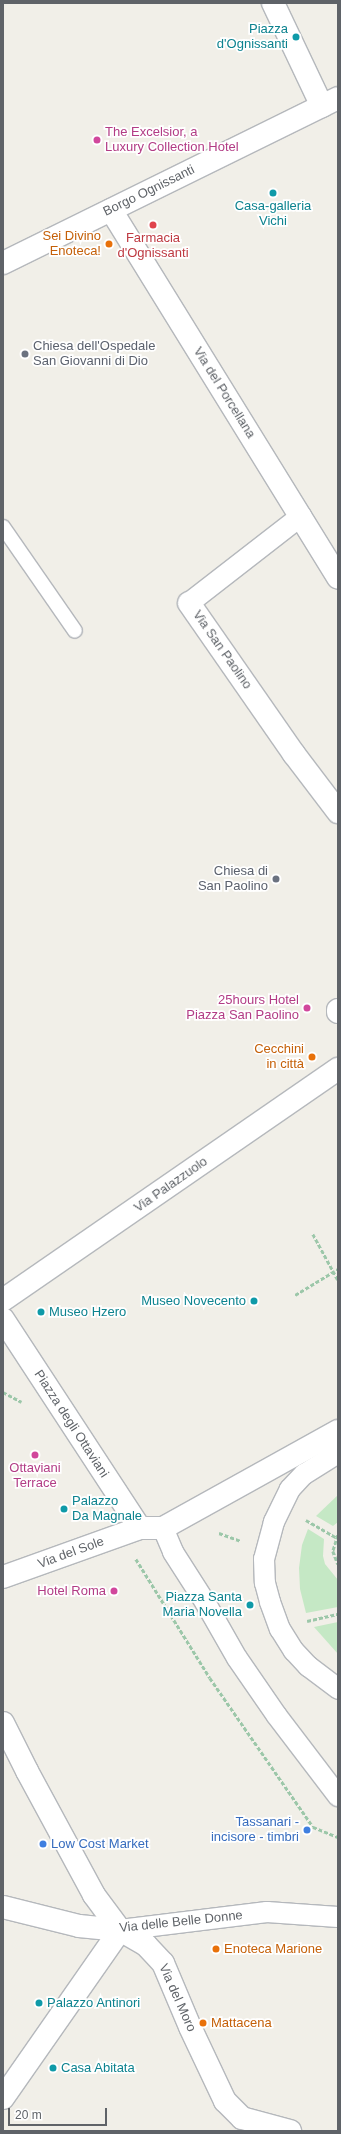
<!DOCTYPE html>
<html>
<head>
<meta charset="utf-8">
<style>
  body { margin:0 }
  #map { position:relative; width:341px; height:2134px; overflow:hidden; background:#f1efe8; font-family:Arial,sans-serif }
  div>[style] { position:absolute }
  .green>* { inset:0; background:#c5e8c5 }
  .path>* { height:2.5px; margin-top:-1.25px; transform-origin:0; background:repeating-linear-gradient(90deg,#9cc7a9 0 4px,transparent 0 6px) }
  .roads { filter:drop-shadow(1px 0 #b5b8bc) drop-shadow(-1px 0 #b5b8bc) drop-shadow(0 1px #b5b8bc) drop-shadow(0 -1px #b5b8bc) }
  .service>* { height:14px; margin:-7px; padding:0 7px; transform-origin:7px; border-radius:7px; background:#fff }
  .pedestrian>* { height:20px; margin:-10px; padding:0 10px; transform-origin:10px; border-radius:10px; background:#fff }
  .minor>* { height:22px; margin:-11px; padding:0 11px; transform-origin:11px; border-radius:11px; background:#fff }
  .dots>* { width:11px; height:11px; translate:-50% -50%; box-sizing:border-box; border:2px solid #fff; border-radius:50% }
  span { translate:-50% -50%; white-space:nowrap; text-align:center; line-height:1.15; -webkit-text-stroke:3.5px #fff; paint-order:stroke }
  .culture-label { font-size:13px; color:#0d838f }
  .right { translate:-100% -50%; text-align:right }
  .left { translate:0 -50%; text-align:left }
  .hotel-label { font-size:13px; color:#b23c85 }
  .street-label { font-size:13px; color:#5f6368 }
  .food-label { font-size:13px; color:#c56008 }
  .health-label { font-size:13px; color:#be3a42 }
  .worship-label { font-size:13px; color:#5b616d }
  .shop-label { font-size:13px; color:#366cbe }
  .frame { position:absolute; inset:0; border:4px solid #5f6368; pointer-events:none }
  .scale { position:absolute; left:8px; top:2108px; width:99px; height:18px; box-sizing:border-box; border:2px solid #5f6368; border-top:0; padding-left:5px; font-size:12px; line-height:14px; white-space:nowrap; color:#5f6368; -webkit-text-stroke:3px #fff; paint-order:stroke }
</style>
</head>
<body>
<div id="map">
  <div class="green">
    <i style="clip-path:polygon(338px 1495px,338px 1522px,333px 1526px,316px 1516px)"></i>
    <i style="clip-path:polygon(308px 1529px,324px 1539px,323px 1556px,325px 1564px,338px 1580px,338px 1607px,306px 1613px,300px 1589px,299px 1568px,302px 1545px)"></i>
    <i style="clip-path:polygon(338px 1622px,338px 1654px,314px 1627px)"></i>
  </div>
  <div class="path">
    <i style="left:313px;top:1234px;width:52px;rotate:61.5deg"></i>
    <i style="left:295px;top:1295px;width:50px;rotate:-31.2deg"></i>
    <i style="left:3px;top:1392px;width:21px;rotate:28deg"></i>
    <i style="left:306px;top:1520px;width:36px;rotate:30deg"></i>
    <i style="left:219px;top:1533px;width:23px;rotate:20deg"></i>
    <i style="left:338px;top:1535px;width:17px;rotate:107deg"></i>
    <i style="left:333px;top:1551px;width:14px;rotate:69deg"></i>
    <i style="left:136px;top:1559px;width:140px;rotate:58.1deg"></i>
    <i style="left:210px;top:1678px;width:181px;rotate:55.3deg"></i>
    <i style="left:313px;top:1827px;width:27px;rotate:22deg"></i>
    <i style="left:307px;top:1621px;width:32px;rotate:-13deg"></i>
  </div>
  <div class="roads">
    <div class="service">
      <i style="left:3px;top:527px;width:126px;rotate:55.3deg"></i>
    </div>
    <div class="pedestrian">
      <i style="left:189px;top:603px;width:142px;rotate:-37.8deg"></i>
      <i style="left:338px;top:1453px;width:40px;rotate:148deg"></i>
      <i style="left:304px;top:1474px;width:21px;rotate:133deg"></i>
      <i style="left:290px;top:1489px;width:37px;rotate:116deg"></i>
      <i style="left:274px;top:1522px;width:38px;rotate:105deg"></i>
      <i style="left:264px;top:1559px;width:24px;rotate:88deg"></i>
      <i style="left:265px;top:1583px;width:20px;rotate:75deg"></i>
      <i style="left:270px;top:1602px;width:29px;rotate:70deg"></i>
      <i style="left:280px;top:1629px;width:26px;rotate:58deg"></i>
      <i style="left:294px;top:1651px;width:21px;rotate:47deg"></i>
      <i style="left:308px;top:1666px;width:38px;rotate:37deg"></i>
      <i style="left:163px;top:1528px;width:26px;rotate:67deg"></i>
      <i style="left:173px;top:1552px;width:59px;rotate:57.4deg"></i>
      <i style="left:205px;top:1602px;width:64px;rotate:60.3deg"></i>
      <i style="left:237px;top:1658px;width:70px;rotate:55.4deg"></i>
      <i style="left:277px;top:1716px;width:101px;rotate:52.7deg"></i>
      <i style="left:120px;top:1930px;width:148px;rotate:-7deg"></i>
      <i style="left:267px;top:1912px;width:71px;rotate:4deg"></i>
    </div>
    <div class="minor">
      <i style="left:273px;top:3px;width:114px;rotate:64.6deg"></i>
      <i style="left:111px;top:210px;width:432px;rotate:58.3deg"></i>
      <i style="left:3px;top:263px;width:373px;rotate:-26.2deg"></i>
      <i style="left:189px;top:603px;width:184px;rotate:55.2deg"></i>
      <i style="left:294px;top:754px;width:73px;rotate:52.8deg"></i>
      <i style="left:338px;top:1010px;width:2px;rotate:90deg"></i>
      <i style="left:3px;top:1300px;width:407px;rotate:-34.6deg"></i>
      <i style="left:3px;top:1319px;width:250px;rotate:56.8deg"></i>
      <i style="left:3px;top:1577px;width:145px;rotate:-19.7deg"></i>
      <i style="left:140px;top:1528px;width:23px"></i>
      <i style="left:163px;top:1528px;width:200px;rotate:-29deg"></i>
      <i style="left:3px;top:1723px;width:54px;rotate:63.4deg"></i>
      <i style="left:27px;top:1771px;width:141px;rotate:61.6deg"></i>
      <i style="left:94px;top:1895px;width:44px;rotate:53.4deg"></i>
      <i style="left:120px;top:1930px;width:30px;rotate:30deg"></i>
      <i style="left:146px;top:1945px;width:25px;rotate:47deg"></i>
      <i style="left:163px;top:1963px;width:69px;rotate:67.1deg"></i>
      <i style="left:190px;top:2027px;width:82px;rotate:64.7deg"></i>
      <i style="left:225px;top:2101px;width:24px;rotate:45deg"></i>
      <i style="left:242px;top:2118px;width:50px;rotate:15.2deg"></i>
      <i style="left:3px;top:1907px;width:78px;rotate:14deg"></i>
      <i style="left:79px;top:1926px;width:41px;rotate:5.6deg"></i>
      <i style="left:3px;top:2098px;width:205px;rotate:-55.1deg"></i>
    </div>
  </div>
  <div class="dots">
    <i style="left:296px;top:37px;background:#0f9aa8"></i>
    <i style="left:97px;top:140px;background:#d1479c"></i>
    <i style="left:273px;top:193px;background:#0f9aa8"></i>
    <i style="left:153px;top:225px;background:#e0444e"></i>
    <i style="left:109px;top:244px;background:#e8710a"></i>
    <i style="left:25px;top:354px;background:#6b7280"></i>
    <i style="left:276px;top:879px;background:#6b7280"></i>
    <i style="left:307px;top:1008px;background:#d1479c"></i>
    <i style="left:312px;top:1057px;background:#e8710a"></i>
    <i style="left:254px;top:1301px;background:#0f9aa8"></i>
    <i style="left:41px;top:1312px;background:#0f9aa8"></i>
    <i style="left:35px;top:1455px;background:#d1479c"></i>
    <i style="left:64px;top:1509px;background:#0f9aa8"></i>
    <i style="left:114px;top:1591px;background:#d1479c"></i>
    <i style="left:250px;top:1605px;background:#0f9aa8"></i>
    <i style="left:307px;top:1830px;background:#3f7fe0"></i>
    <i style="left:43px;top:1844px;background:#3f7fe0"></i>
    <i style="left:216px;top:1949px;background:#e8710a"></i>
    <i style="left:39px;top:2003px;background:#0f9aa8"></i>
    <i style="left:203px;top:2023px;background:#e8710a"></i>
    <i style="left:53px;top:2068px;background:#0f9aa8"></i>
  </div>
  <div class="culture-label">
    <span class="right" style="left:288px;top:37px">Piazza<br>d'Ognissanti</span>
    <span style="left:273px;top:214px">Casa-galleria<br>Vichi</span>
    <span class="right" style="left:246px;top:1301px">Museo Novecento</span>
    <span class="left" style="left:49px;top:1312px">Museo Hzero</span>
    <span class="left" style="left:72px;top:1509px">Palazzo<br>Da Magnale</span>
    <span class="right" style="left:242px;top:1605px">Piazza Santa<br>Maria Novella</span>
    <span class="left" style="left:47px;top:2003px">Palazzo Antinori</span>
    <span class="left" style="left:61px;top:2068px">Casa Abitata</span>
  </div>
  <div class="hotel-label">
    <span class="left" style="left:105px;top:140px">The Excelsior, a<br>Luxury Collection Hotel</span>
    <span class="right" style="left:299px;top:1008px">25hours Hotel<br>Piazza San Paolino</span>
    <span style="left:35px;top:1476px">Ottaviani<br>Terrace</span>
    <span class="right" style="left:106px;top:1591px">Hotel Roma</span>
  </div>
  <div class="street-label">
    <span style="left:149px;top:191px;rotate:-26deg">Borgo Ognissanti</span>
    <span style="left:224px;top:393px;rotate:58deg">Via del Porcellana</span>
    <span style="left:222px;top:650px;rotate:55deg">Via San Paolino</span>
    <span style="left:171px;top:1185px;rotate:-35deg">Via Palazzuolo</span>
    <span style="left:71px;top:1424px;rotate:57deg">Piazza degli Ottaviani</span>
    <span style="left:71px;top:1553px;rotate:-20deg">Via del Sole</span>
    <span style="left:181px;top:1922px;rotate:-6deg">Via delle Belle Donne</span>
    <span style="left:177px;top:1998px;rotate:66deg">Via del Moro</span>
  </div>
  <div class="food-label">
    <span class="right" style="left:101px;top:244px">Sei Divino<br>Enoteca!</span>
    <span class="right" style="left:304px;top:1057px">Cecchini<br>in città</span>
    <span class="left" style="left:224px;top:1949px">Enoteca Marione</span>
    <span class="left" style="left:211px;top:2023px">Mattacena</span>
  </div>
  <div class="health-label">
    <span style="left:153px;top:246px">Farmacia<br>d'Ognissanti</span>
  </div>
  <div class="worship-label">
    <span class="left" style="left:33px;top:354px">Chiesa dell'Ospedale<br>San Giovanni di Dio</span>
    <span class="right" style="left:268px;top:879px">Chiesa di<br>San Paolino</span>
  </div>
  <div class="shop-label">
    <span class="right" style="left:299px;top:1830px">Tassanari -<br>incisore - timbri</span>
    <span class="left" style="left:51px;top:1844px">Low Cost Market</span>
  </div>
  <div class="frame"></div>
  <div class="scale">20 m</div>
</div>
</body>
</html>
